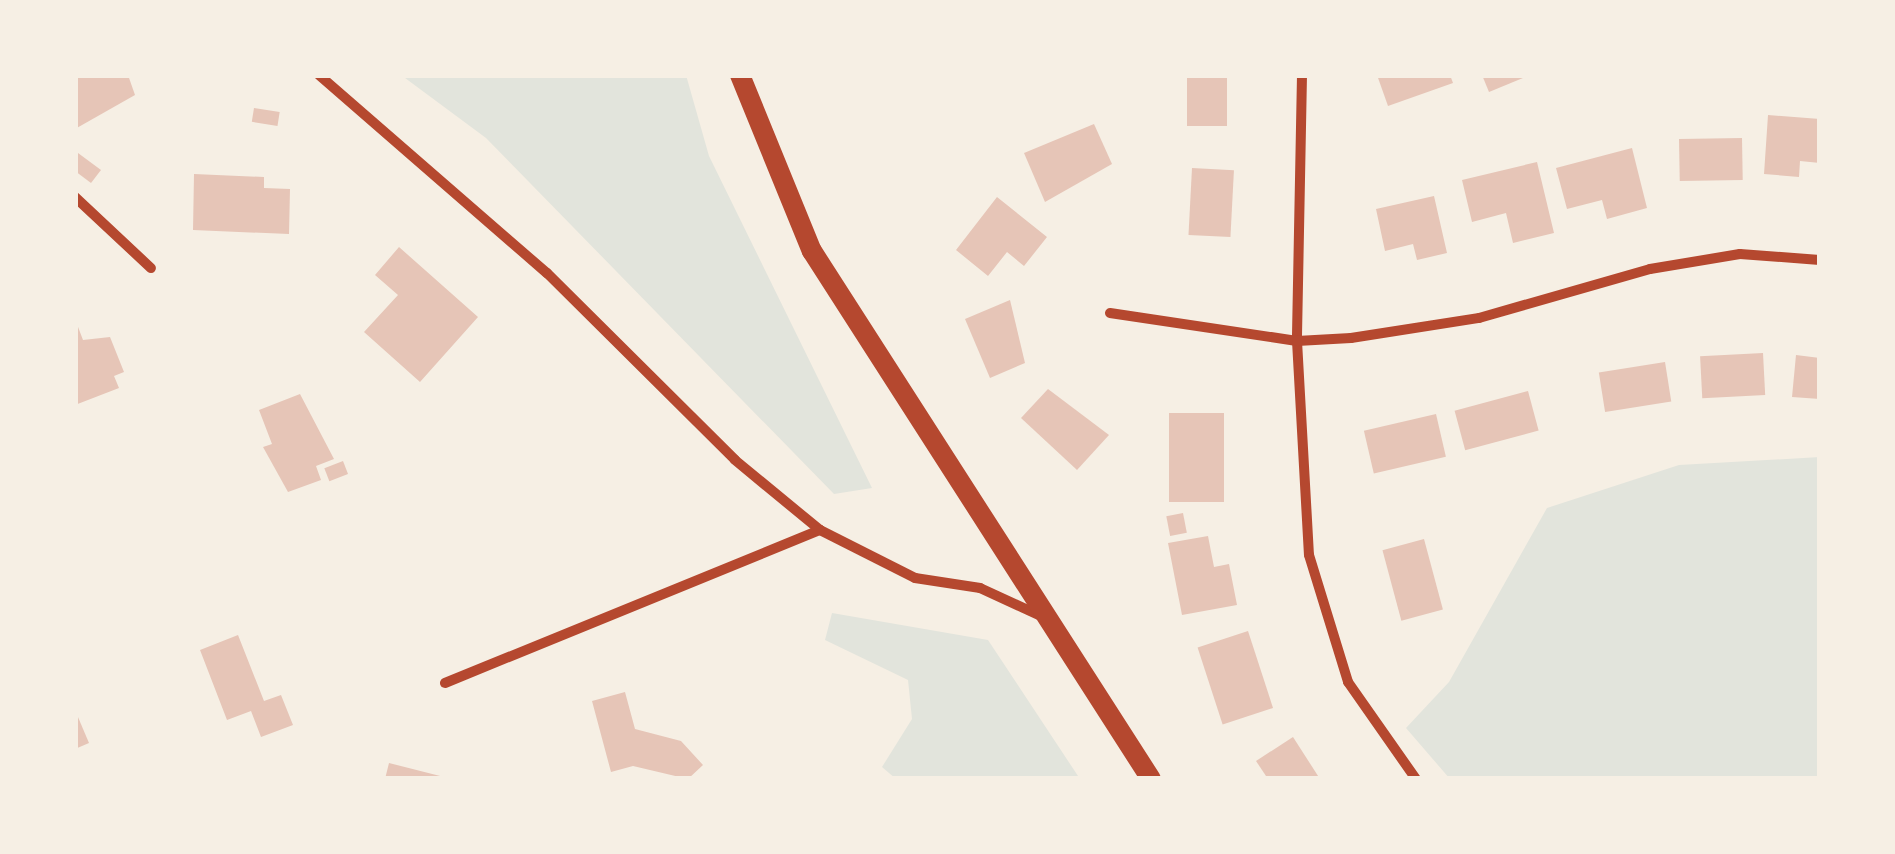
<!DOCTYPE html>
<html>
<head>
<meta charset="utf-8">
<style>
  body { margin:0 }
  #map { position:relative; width:1895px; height:854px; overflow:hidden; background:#f6efe4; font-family:"Source Sans 3",sans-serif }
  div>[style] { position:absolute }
  .green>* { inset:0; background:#e2e4dc }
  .building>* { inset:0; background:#e6c5b7; transform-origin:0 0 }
  .minor>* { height:10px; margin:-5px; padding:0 5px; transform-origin:5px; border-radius:5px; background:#b5482f }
  .secondary>* { height:20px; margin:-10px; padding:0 10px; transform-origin:10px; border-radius:10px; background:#b5482f }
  span { translate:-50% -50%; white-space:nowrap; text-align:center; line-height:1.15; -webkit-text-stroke:8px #f6efe4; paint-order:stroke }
  .frame { position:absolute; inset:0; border:78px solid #f6efe4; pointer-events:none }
</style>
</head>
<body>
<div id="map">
  <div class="green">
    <i style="clip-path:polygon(401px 75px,686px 75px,709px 156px,872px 488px,834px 494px,486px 138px)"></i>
    <i style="clip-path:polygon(1820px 457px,1820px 779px,1450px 779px,1406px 728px,1449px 682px,1547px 508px,1679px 465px)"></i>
    <i style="clip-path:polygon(832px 613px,988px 640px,1080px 779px,896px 779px,882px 767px,912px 719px,908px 680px,825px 640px)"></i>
  </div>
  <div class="building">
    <i style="clip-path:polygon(75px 75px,128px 75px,135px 95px,75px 129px)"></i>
    <i style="left:1187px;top:75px;width:40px;height:51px"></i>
    <i style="clip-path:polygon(1377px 75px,1450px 75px,1453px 83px,1388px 106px)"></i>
    <i style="clip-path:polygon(1482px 75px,1530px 75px,1489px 92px)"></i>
    <i style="left:254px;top:108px;width:26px;height:14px;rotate:9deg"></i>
    <i style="clip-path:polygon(1768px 115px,1820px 119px,1820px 163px,1800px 161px,1799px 177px,1764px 174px)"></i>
    <i style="clip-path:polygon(1094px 124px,1112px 164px,1045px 202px,1024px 153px)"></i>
    <i style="left:1742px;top:138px;width:42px;height:63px;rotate:89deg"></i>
    <i style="clip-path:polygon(1632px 148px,1647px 208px,1607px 219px,1602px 200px,1567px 209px,1556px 168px)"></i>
    <i style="clip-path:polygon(78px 153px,101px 170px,91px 183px,75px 171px)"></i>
    <i style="clip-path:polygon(1537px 162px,1554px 233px,1513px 243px,1506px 213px,1472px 222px,1462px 180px)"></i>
    <i style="left:1192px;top:168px;width:42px;height:67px;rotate:3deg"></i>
    <i style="clip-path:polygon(194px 174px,264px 177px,264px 188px,290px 189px,289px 234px,193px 230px)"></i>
    <i style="clip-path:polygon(1434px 196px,1447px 253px,1417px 260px,1413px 244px,1385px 251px,1376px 209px)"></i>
    <i style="clip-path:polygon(997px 197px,1047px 237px,1024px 266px,1007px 252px,988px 276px,956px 250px)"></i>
    <i style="clip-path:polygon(399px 247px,478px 317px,420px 382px,364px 332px,398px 295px,375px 275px)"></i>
    <i style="clip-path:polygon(1010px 300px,1025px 363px,990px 378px,965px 319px)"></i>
    <i style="clip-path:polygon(75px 319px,83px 340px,110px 337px,124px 372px,114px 376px,119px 388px,75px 405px)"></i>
    <i style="left:1763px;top:353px;width:42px;height:63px;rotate:87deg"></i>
    <i style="clip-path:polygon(1796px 355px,1820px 358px,1820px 399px,1792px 397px)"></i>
    <i style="left:1665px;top:362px;width:40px;height:67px;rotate:81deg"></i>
    <i style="clip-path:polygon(1048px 389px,1109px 435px,1077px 470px,1021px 418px)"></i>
    <i style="left:1528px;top:391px;width:41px;height:76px;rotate:75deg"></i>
    <i style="clip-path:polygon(300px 394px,334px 459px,316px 466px,321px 480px,288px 492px,263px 447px,272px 444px,259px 410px)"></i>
    <i style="left:1169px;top:413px;width:55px;height:89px"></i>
    <i style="left:1436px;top:414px;width:44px;height:74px;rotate:77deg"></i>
    <i style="left:343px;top:461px;width:14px;height:20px;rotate:69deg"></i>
    <i style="left:1183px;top:513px;width:20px;height:17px;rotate:79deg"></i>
    <i style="clip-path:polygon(1208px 536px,1214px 567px,1229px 564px,1237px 605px,1182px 615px,1168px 543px)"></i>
    <i style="left:1424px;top:539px;width:73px;height:43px;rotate:75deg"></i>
    <i style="left:1248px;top:631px;width:81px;height:53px;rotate:72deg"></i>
    <i style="clip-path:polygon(238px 635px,264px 701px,281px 695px,293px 725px,261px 737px,251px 711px,227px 720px,200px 650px)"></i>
    <i style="clip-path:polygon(625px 692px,635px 729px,681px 741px,703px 765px,688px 779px,633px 766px,611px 772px,592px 701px)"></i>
    <i style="clip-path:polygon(75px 710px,89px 743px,75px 749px)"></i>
    <i style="clip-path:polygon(1293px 737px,1320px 779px,1268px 779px,1256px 761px)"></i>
    <i style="clip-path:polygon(389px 763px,448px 778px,448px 779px,385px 779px)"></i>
  </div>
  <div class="minor">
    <i style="left:319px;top:75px;width:302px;rotate:41deg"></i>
    <i style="left:547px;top:273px;width:265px;rotate:44.8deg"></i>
    <i style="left:735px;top:460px;width:110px;rotate:39.5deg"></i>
    <i style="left:820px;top:530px;width:106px;rotate:26.8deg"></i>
    <i style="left:915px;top:578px;width:66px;rotate:8.7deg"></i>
    <i style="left:980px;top:588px;width:67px;rotate:24.7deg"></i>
    <i style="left:1302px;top:75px;width:266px;rotate:91.1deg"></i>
    <i style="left:1297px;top:341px;width:214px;rotate:86.8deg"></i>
    <i style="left:1309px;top:555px;width:133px;rotate:72.9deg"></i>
    <i style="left:1348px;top:682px;width:118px;rotate:55deg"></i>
    <i style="left:75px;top:197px;width:104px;rotate:43.1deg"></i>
    <i style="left:1110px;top:313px;width:189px;rotate:8.5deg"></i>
    <i style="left:1297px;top:341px;width:54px;rotate:-3.2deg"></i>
    <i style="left:1351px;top:338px;width:130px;rotate:-8.9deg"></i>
    <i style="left:1479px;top:318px;width:178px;rotate:-16deg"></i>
    <i style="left:1650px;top:269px;width:91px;rotate:-9.5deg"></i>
    <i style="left:1740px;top:254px;width:80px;rotate:4.3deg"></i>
    <i style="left:445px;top:683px;width:405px;rotate:-22.2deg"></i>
  </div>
  <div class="secondary">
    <i style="left:740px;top:75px;width:190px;rotate:67.8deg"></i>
    <i style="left:812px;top:251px;width:627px;rotate:57.3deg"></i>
  </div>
  <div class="frame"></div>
</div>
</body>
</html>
